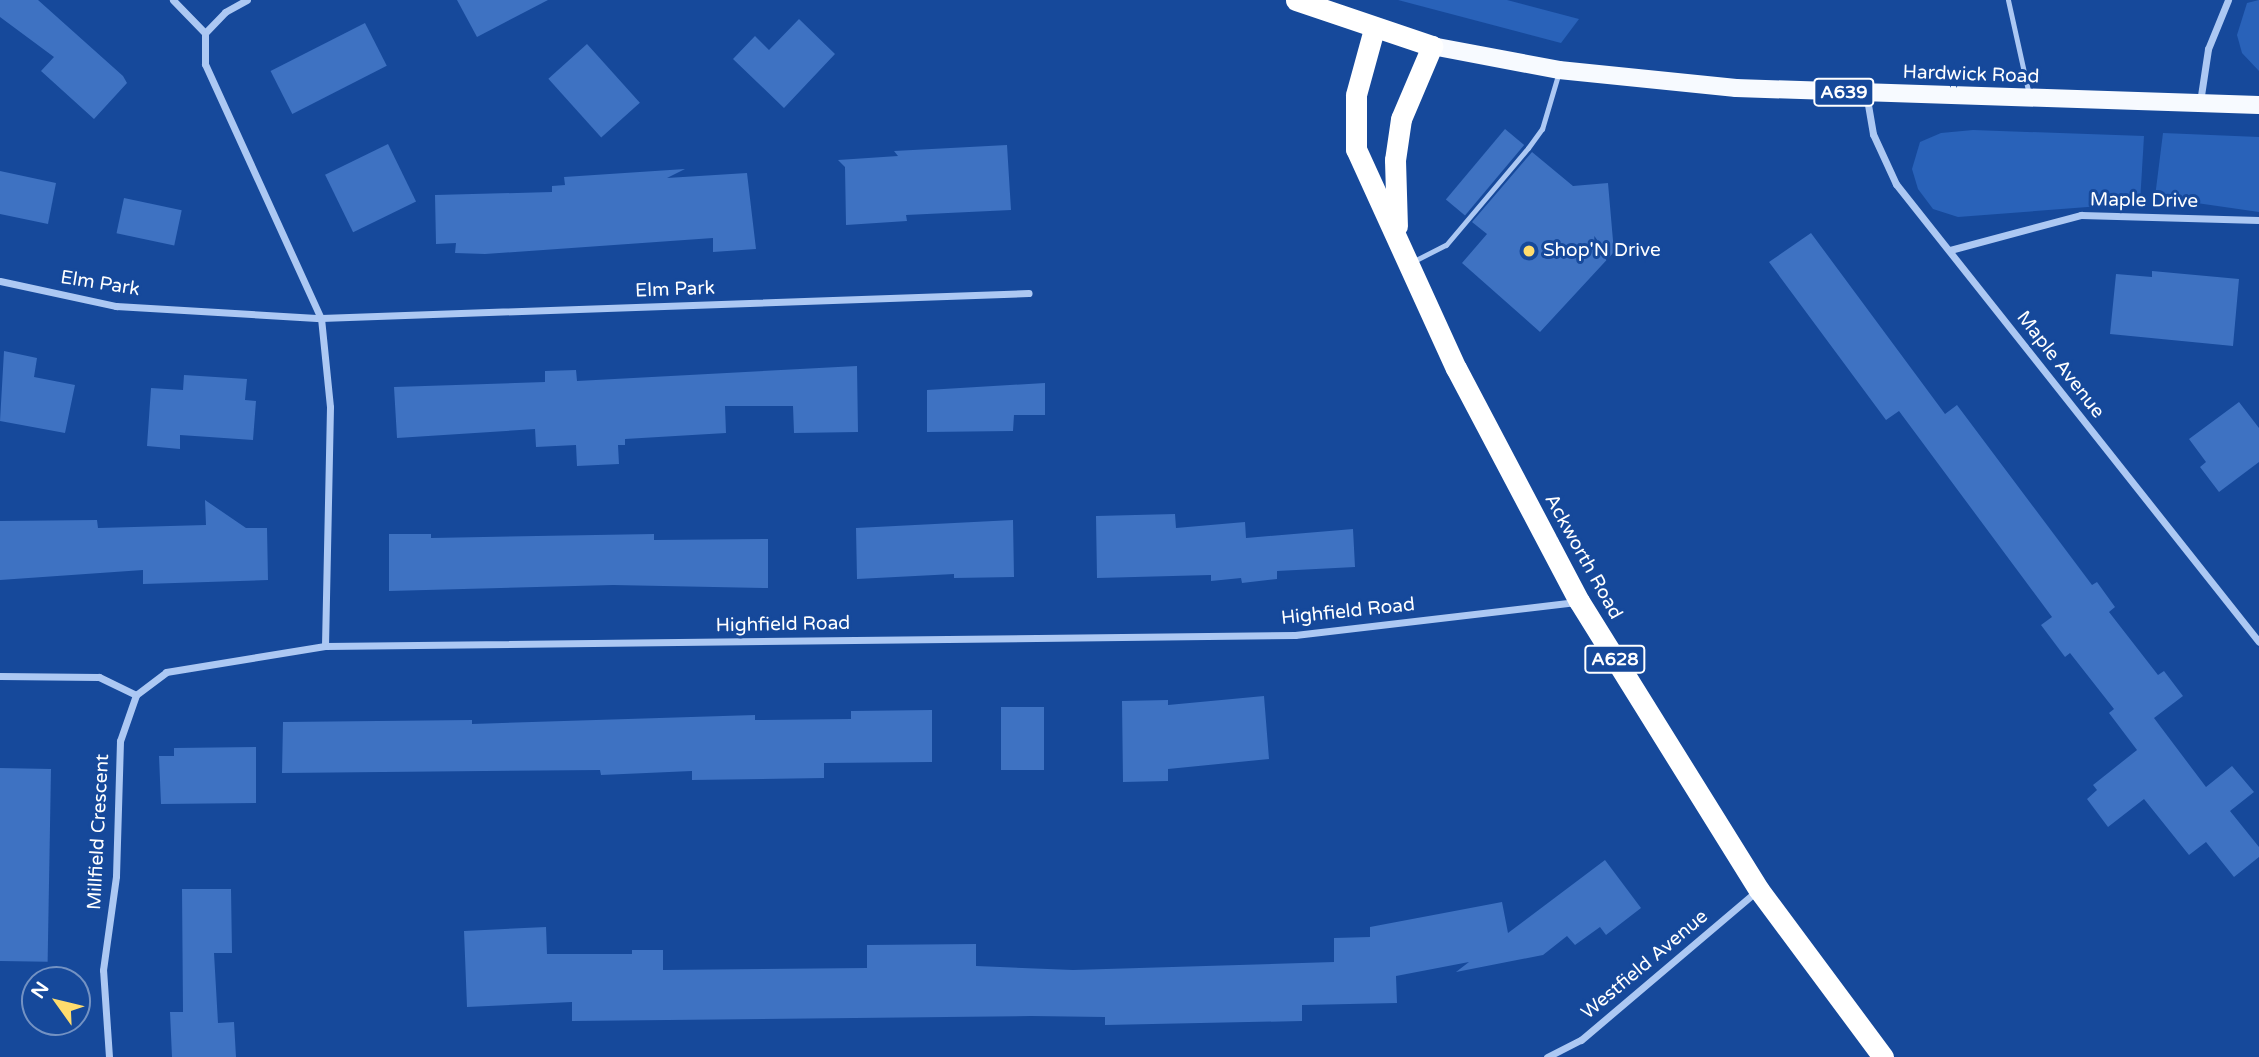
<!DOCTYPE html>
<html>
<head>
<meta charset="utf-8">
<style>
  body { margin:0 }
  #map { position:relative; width:2259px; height:1057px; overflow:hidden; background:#16499b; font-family:"Varela Round",sans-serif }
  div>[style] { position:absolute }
  .green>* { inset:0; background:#2962b9 }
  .building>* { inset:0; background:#3e72c2; transform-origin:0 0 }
  .lane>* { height:5px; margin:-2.5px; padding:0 2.5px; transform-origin:2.5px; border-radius:2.5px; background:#acc8f3 }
  .street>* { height:7px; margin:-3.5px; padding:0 3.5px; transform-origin:3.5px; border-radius:3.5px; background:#acc8f3 }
  .primary>* { height:18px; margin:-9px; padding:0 9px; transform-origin:9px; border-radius:9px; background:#f7faff }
  .highway>* { height:21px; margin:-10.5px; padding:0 10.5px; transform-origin:10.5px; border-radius:10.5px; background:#fff }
  .dots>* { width:19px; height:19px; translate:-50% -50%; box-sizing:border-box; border:4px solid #16499b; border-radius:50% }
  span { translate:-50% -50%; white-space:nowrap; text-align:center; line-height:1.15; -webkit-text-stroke:6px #16499b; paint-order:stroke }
  .shield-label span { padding:2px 5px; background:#16499b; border:2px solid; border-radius:5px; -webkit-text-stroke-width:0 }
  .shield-label { font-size:18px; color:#fff; font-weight:700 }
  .street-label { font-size:19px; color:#fff }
  .poi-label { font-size:19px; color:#fff }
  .left { translate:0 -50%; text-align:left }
  .north { position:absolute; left:21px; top:966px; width:70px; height:70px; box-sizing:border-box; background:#16499b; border:2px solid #7392c3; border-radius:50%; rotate:304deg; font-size:19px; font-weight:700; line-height:28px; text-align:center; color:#fff }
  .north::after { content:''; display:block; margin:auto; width:24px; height:32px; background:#ffdc6d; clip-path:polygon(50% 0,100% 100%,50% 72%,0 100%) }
</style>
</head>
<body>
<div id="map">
  <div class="green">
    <i style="clip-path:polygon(1398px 0,1507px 0,1579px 19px,1561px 43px)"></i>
    <i style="clip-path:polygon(2259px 0,2259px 71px,2242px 53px,2237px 35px,2247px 3px)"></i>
    <i style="clip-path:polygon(1973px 130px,2144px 136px,2140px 203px,1958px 217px,1933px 209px,1918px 189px,1912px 169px,1920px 142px,1941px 133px)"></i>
    <i style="clip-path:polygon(2163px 133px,2259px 137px,2259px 212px,2155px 197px)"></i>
  </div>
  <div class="building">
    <i style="clip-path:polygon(0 0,38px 0,123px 76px,127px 83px,94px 119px,41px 71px,54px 57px,0 17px)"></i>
    <i style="clip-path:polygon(457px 0,548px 0,477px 37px)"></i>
    <i style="clip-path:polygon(799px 19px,835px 54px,784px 108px,733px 59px,755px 36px,769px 50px)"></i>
    <i style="left:365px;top:23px;width:48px;height:106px;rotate:63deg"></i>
    <i style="left:587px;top:44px;width:79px;height:52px;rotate:48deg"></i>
    <i style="left:1505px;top:129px;width:25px;height:92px;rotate:40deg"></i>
    <i style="left:388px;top:144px;width:64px;height:70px;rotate:64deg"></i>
    <i style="clip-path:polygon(1007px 145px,1011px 210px,906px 215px,907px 221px,846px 225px,845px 167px,838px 160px,898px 156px,894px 151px)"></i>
    <i style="clip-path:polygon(1532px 152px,1573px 186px,1608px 183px,1614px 252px,1540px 332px,1462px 263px,1487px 234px,1472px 222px)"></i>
    <i style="clip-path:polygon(685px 169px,667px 178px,747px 173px,756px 249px,713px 252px,713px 238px,485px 254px,455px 253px,456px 243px,436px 244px,435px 195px,552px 192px,552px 186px,565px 185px,564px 177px)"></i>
    <i style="clip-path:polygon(0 171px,56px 183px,48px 224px,0 214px)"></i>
    <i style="left:124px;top:198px;width:59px;height:36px;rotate:12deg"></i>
    <i style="clip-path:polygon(1811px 233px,1945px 414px,1957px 405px,2092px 585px,2097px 582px,2115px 607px,2109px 612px,2158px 675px,2164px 671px,2183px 696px,2154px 718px,2206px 787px,2232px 766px,2254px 792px,2230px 811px,2259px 847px,2259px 857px,2234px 877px,2206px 842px,2189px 855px,2144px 799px,2108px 827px,2087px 799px,2097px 790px,2093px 785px,2137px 750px,2109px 713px,2114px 709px,2070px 653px,2065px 657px,2041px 625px,2052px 617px,1899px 411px,1886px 420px,1769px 262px)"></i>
    <i style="clip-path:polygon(2152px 271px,2239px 279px,2233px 346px,2110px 334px,2116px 274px,2152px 277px)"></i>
    <i style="clip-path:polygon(4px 351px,37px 358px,34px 377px,75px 385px,65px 433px,0 421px)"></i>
    <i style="clip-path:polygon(857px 366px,858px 432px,794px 433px,793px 406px,725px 406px,726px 433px,625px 439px,625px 445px,618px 445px,619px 464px,577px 466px,576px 445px,536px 447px,535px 429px,397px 438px,394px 387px,545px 382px,545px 371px,576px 370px,577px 381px)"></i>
    <i style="clip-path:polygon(184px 375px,247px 379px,245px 400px,256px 401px,253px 440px,180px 435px,180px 449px,147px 446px,151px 388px,183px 390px)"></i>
    <i style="clip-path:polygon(1045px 383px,1045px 415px,1014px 415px,1013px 431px,927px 432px,927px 390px)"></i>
    <i style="clip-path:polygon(2239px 402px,2259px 428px,2259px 462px,2219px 492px,2200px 467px,2206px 462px,2189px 439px)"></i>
    <i style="clip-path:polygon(205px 500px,246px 528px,267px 528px,268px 580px,143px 584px,143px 570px,0 580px,0 521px,97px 520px,98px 528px,206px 525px)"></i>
    <i style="clip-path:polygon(1175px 514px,1176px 528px,1245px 522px,1246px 538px,1353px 529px,1355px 567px,1277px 571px,1277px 579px,1242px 583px,1241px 578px,1211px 581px,1211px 575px,1097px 578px,1096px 516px)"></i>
    <i style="clip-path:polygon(1013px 520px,1014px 577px,954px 578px,954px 574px,857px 579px,856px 528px)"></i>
    <i style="clip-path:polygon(389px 534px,431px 534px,431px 538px,654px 534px,654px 540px,768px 539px,768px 588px,613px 585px,389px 591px)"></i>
    <i style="clip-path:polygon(1264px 696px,1269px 759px,1168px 769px,1168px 781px,1123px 782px,1122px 701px,1168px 700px,1168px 705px)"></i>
    <i style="left:1001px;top:707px;width:43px;height:63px"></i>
    <i style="clip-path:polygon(932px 710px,932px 762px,824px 763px,824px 778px,692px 780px,692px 771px,601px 775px,600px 770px,282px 773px,283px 722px,472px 720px,472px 724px,755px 715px,755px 720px,851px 719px,851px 711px)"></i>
    <i style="clip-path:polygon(256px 747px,256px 803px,161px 804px,159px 756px,174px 756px,174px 748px)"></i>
    <i style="left:0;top:768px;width:51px;height:193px;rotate:1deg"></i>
    <i style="clip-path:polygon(1605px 860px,1641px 908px,1606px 935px,1600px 927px,1575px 945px,1567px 936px,1543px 955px,1456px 972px,1469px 962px,1396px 976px,1397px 1003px,1302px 1005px,1302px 1021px,1105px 1025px,1105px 1017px,1031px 1016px,572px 1021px,572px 1002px,467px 1007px,464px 931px,546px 927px,547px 954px,632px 954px,632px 950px,663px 950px,663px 970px,867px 968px,867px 945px,976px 944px,976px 966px,1073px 970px,1334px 962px,1334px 938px,1370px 937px,1370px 927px,1502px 902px,1508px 933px)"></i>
    <i style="clip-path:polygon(182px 889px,231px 889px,232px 953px,214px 953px,218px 1023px,234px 1022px,236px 1057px,172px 1057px,170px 1012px,183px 1012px)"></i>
  </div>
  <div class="lane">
    <i style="left:2008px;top:0;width:97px;rotate:77.5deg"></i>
    <i style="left:1412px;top:262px;width:38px;rotate:-27deg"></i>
    <i style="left:1446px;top:245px;width:127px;rotate:-49.8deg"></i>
    <i style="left:1528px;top:148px;width:24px;rotate:-54deg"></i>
    <i style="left:1542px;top:129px;width:56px;rotate:-73.5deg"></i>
  </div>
  <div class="street">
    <i style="left:173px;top:0;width:46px;rotate:45.9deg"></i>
    <i style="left:205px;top:33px;width:31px;rotate:90deg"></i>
    <i style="left:205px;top:64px;width:279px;rotate:65.5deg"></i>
    <i style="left:321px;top:318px;width:89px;rotate:84.2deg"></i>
    <i style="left:330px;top:407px;width:239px;rotate:91.2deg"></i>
    <i style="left:205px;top:33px;width:29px;rotate:-46deg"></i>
    <i style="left:225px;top:12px;width:25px;rotate:-29deg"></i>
    <i style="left:1866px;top:93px;width:42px;rotate:80.3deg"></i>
    <i style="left:1873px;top:134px;width:55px;rotate:65.3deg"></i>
    <i style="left:1896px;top:184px;width:584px;rotate:51.6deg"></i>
    <i style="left:2200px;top:102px;width:54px;rotate:-81.4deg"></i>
    <i style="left:2208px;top:49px;width:53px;rotate:-67.8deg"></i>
    <i style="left:1950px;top:250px;width:136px;rotate:-15deg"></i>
    <i style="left:2081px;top:215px;width:178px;rotate:1.6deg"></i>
    <i style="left:0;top:281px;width:119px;rotate:12.2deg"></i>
    <i style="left:116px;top:306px;width:205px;rotate:3.4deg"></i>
    <i style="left:321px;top:318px;width:708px;rotate:-2.02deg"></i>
    <i style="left:0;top:676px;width:99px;rotate:0.6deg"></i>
    <i style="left:99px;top:677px;width:41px;rotate:25.9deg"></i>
    <i style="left:136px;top:695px;width:38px;rotate:-37deg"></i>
    <i style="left:166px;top:672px;width:161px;rotate:-9.3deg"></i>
    <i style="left:325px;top:646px;width:970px;rotate:-0.65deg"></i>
    <i style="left:1295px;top:635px;width:281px;rotate:-6.7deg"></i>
    <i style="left:109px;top:1057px;width:87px;rotate:-93.9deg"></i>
    <i style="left:103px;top:970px;width:95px;rotate:-82.1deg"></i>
    <i style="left:116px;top:876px;width:135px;rotate:-88.3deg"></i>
    <i style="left:120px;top:741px;width:49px;rotate:-70.8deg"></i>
    <i style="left:1547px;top:1057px;width:38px;rotate:-27deg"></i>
    <i style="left:1581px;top:1040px;width:231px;rotate:-40.3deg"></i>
  </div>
  <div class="primary">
    <i style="left:1432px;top:46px;width:129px;rotate:10.7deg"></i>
    <i style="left:1559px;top:70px;width:178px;rotate:5.8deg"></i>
    <i style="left:1736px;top:88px;width:523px;rotate:1.86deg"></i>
  </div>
  <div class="highway">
    <i style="left:1296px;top:0;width:144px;rotate:18.7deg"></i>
    <i style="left:1432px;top:46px;width:79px;rotate:113deg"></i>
    <i style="left:1401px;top:119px;width:41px;rotate:98.3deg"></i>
    <i style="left:1395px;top:160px;width:66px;rotate:88.3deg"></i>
    <i style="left:1374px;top:29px;width:68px;rotate:105.3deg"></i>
    <i style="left:1356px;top:95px;width:54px;rotate:90deg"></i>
    <i style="left:1356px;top:149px;width:241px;rotate:65.5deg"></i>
    <i style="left:1456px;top:368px;width:263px;rotate:62.2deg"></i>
    <i style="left:1579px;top:601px;width:340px;rotate:58.1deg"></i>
    <i style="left:1759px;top:890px;width:208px;rotate:53.4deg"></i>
  </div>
  <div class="dots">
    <i style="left:1529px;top:251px;background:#ffdc6d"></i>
  </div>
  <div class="shield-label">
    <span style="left:1844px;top:92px">A639</span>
    <span style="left:1615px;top:659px">A628</span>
  </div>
  <div class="street-label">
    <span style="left:1971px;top:75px;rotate:2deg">Hardwick Road</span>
    <span style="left:2144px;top:201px;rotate:1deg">Maple Drive</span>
    <span style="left:100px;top:284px;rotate:9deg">Elm Park</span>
    <span style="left:675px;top:290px;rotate:-2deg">Elm Park</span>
    <span style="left:2060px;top:365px;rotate:52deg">Maple Avenue</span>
    <span style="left:1583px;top:557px;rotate:61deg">Ackworth Road</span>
    <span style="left:1348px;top:612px;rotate:-6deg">Highfield Road</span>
    <span style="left:783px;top:625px;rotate:-1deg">Highfield Road</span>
    <span style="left:99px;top:832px;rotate:-87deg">Millfield Crescent</span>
    <span style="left:1645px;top:965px;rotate:-40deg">Westfield Avenue</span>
  </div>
  <div class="poi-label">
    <span class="left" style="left:1543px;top:251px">Shop'N Drive</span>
  </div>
  <div class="north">N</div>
</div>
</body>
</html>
